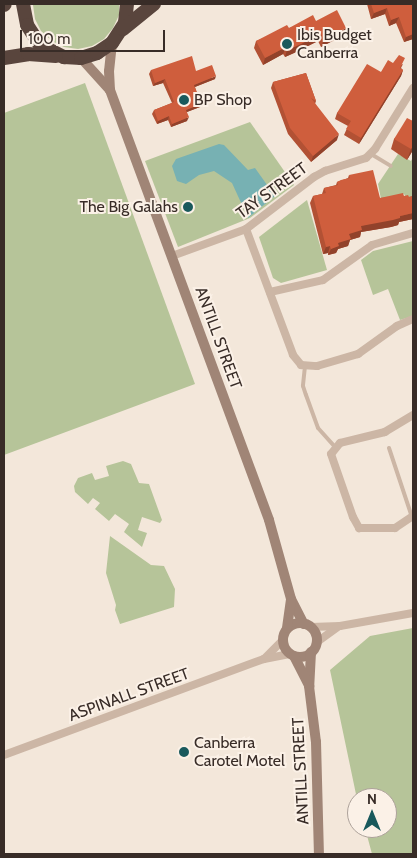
<!DOCTYPE html>
<html>
<head>
<meta charset="utf-8">
<style>
  body { margin:0 }
  #map { position:relative; width:417px; height:858px; overflow:hidden; background:#f3e7da; font-family:Cabin,sans-serif }
  div>[style] { position:absolute }
  .green>* { inset:0; background:#b6c499 }
  .water>* { inset:0; background:#77b1b3 }
  .lane>* { height:4px; margin:-2px; padding:0 2px; transform-origin:2px; border-radius:2px; background:#ccb6a5 }
  .street>* { height:8px; margin:-4px; padding:0 4px; transform-origin:4px; border-radius:4px; background:#ccb6a5 }
  .secondary>* { height:10px; margin:-5px; padding:0 5px; transform-origin:5px; border-radius:5px; background:#a08576 }
  .secondary>.ring { margin:-5px; padding:0; box-sizing:content-box; background:none; border:10px solid #a08576; border-radius:50% }
  .highway>* { height:14px; margin:-7px; padding:0 7px; transform-origin:7px; border-radius:7px; background:#59453d }
  .wall>* { inset:0; background:#b25134 }
  .shaded-wall>* { inset:0; background:#91422b }
  .building>* { inset:0; background:#cf5e3d }
  .dots>* { width:14px; height:14px; translate:-50% -50%; box-sizing:border-box; border:2px solid #fbf1e7; border-radius:50% }
  span { translate:-50% -50%; white-space:nowrap; text-align:center; line-height:1.15; -webkit-text-stroke:4px #fbf1e7; paint-order:stroke }
  .poi-label { font-size:16px; color:#382c27 }
  .left { translate:0 -50%; text-align:left }
  .right { translate:-100% -50%; text-align:right }
  .street-label { font-size:16px; color:#382c27 }
  .frame { position:absolute; inset:0; border:5px solid #382c27; pointer-events:none }
  .north { position:absolute; left:347px; top:788px; width:50px; height:50px; box-sizing:border-box; background:#fbf1e7; border:1px solid #ada29a; border-radius:50%; rotate:0deg; font-size:14px; font-weight:700; line-height:20px; text-align:center; color:#382c27 }
  .north::after { content:''; display:block; margin:auto; width:18px; height:22px; background:#19595c; clip-path:polygon(50% 0,100% 100%,50% 72%,0 100%) }
  .scale { position:absolute; left:20px; top:30px; width:145px; height:22px; box-sizing:border-box; border:2px solid #382c27; border-top:0; padding-left:6px; font-size:15px; line-height:18px; white-space:nowrap; color:#382c27; -webkit-text-stroke:4px #fbf1e7; paint-order:stroke }
</style>
</head>
<body>
<div id="map">
  <div class="green">
    <i style="clip-path:polygon(119px 4px,119px 15px,113px 28px,104px 39px,92px 46px,78px 49px,64px 47px,52px 41px,41px 31px,35px 19px,33px 5px)"></i>
    <i style="clip-path:polygon(85px 83px,195px 384px,4px 455px,4px 113px)"></i>
    <i style="clip-path:polygon(250px 122px,294px 185px,250px 218px,178px 247px,145px 161px)"></i>
    <i style="clip-path:polygon(398px 154px,411px 161px,413px 157px,413px 198px,407px 199px,404px 194px,381px 199px,378px 184px)"></i>
    <i style="clip-path:polygon(307px 200px,327px 270px,281px 283px,273px 278px,259px 237px)"></i>
    <i style="clip-path:polygon(413px 241px,413px 316px,400px 320px,388px 289px,373px 295px,361px 260px,373px 251px)"></i>
    <i style="clip-path:polygon(123px 461px,131px 464px,139px 483px,149px 484px,162px 520px,160px 523px,142px 517px,138px 530px,147px 533px,142px 547px,124px 532px,129px 524px,115px 514px,109px 521px,95px 509px,100px 503px,93px 498px,88px 504px,75px 492px,74px 486px,78px 478px,92px 473px,95px 480px,109px 476px,106px 466px)"></i>
    <i style="clip-path:polygon(110px 536px,151px 565px,164px 566px,175px 589px,174px 607px,120px 624px,115px 610px,116px 605px,106px 573px)"></i>
    <i style="clip-path:polygon(413px 628px,413px 854px,372px 854px,365px 828px,387px 828px,387px 798px,357px 799px,330px 670px,370px 636px)"></i>
  </div>
  <div class="water">
    <i style="clip-path:polygon(219px 144px,224px 145px,248px 170px,255px 168px,275px 196px,248px 218px,232px 183px,214px 171px,199px 175px,186px 184px,177px 181px,172px 166px,176px 159px)"></i>
  </div>
  <div class="lane">
    <i style="left:371px;top:154px;width:23px;rotate:31deg"></i>
    <i style="left:305px;top:366px;width:20px;rotate:96deg"></i>
    <i style="left:303px;top:386px;width:9px;rotate:72deg"></i>
    <i style="left:306px;top:395px;width:35px;rotate:70deg"></i>
    <i style="left:318px;top:428px;width:25px;rotate:48deg"></i>
    <i style="left:389px;top:448px;width:73px;rotate:71.6deg"></i>
  </div>
  <div class="street">
    <i style="left:246px;top:229px;width:134px;rotate:69.5deg"></i>
    <i style="left:293px;top:355px;width:13px;rotate:51deg"></i>
    <i style="left:301px;top:365px;width:16px;rotate:4deg"></i>
    <i style="left:317px;top:366px;width:43px;rotate:-16.3deg"></i>
    <i style="left:358px;top:354px;width:48px;rotate:-35.7deg"></i>
    <i style="left:397px;top:326px;width:17px;rotate:-24deg"></i>
    <i style="left:172px;top:256px;width:79px;rotate:-20deg"></i>
    <i style="left:246px;top:229px;width:86px;rotate:-37.4deg"></i>
    <i style="left:314px;top:177px;width:13px;rotate:-29deg"></i>
    <i style="left:325px;top:171px;width:43px;rotate:-17.6deg"></i>
    <i style="left:366px;top:158px;width:13px;rotate:-45deg"></i>
    <i style="left:375px;top:149px;width:72px;rotate:-58.1deg"></i>
    <i style="left:270px;top:292px;width:54px;rotate:-12.8deg"></i>
    <i style="left:323px;top:280px;width:60px;rotate:-35.5deg"></i>
    <i style="left:372px;top:245px;width:43px;rotate:-16.3deg"></i>
    <i style="left:413px;top:415px;width:33px;rotate:149deg"></i>
    <i style="left:385px;top:432px;width:46px;rotate:166.3deg"></i>
    <i style="left:340px;top:443px;width:14px;rotate:129deg"></i>
    <i style="left:331px;top:454px;width:67px;rotate:70.8deg"></i>
    <i style="left:353px;top:517px;width:13px;rotate:61deg"></i>
    <i style="left:359px;top:528px;width:36px"></i>
    <i style="left:395px;top:528px;width:22px;rotate:-34deg"></i>
    <i style="left:311px;top:627px;width:29px;rotate:-2deg"></i>
    <i style="left:340px;top:626px;width:74px;rotate:-10.1deg"></i>
    <i style="left:317px;top:642px;width:26px;rotate:-36deg"></i>
    <i style="left:264px;top:659px;width:27px;rotate:-45deg"></i>
    <i style="left:4px;top:755px;width:277px;rotate:-20.3deg"></i>
    <i style="left:264px;top:659px;width:26px;rotate:-11deg"></i>
  </div>
  <div class="secondary">
    <i style="left:112px;top:43px;width:28px;rotate:96deg"></i>
    <i style="left:109px;top:71px;width:19px;rotate:87deg"></i>
    <i style="left:110px;top:90px;width:458px;rotate:69.7deg"></i>
    <i style="left:269px;top:520px;width:82px;rotate:74.4deg"></i>
    <i style="left:291px;top:599px;width:28px;rotate:63deg"></i>
    <i style="left:81px;top:58px;width:43px;rotate:47.8deg"></i>
    <i class="ring" style="left:283px;top:623px;width:24px;height:24px"></i>
    <i style="left:287px;top:628px;width:28px;rotate:-82deg"></i>
    <i style="left:311px;top:652px;width:34px;rotate:93deg"></i>
    <i style="left:309px;top:686px;width:56px;rotate:82.9deg"></i>
    <i style="left:316px;top:742px;width:112px;rotate:88.5deg"></i>
    <i style="left:294px;top:656px;width:34px;rotate:63deg"></i>
  </div>
  <div class="highway">
    <i style="left:23px;top:4px;width:21px;rotate:79deg"></i>
    <i style="left:27px;top:25px;width:24px;rotate:57deg"></i>
    <i style="left:40px;top:45px;width:27px;rotate:27deg"></i>
    <i style="left:64px;top:57px;width:17px;rotate:3deg"></i>
    <i style="left:81px;top:58px;width:17px;rotate:-17deg"></i>
    <i style="left:97px;top:53px;width:18px;rotate:-34deg"></i>
    <i style="left:112px;top:43px;width:24px;rotate:-57deg"></i>
    <i style="left:125px;top:23px;width:19px;rotate:-84deg"></i>
    <i style="left:4px;top:5px;width:1px;rotate:-45deg"></i>
    <i style="left:123px;top:29px;width:40px;rotate:-39deg"></i>
    <i style="left:4px;top:58px;width:24px;rotate:-9deg"></i>
    <i style="left:28px;top:54px;width:28px;rotate:4deg"></i>
  </div>
  <div class="wall">
    <i style="clip-path:polygon(367px 4px,413px 4px,413px 39px,404px 42px,396px 23px,389px 26px,385px 14px,371px 19px)"></i>
    <i style="clip-path:polygon(316px 21px,344px 35px,321px 47px,318px 41px,294px 53px,285px 57px,283px 54px,263px 65px,254px 48px,256px 41px,289px 28px)"></i>
    <i style="clip-path:polygon(403px 64px,401px 68px,403px 70px,401px 76px,359px 144px,344px 135px,348px 126px,335px 119px,337px 113px,381px 72px)"></i>
    <i style="clip-path:polygon(151px 70px,196px 71px,215px 79px,195px 87px,201px 104px,200px 107px,187px 112px,187px 121px,171px 127px,168px 120px,157px 124px,152px 114px,154px 110px,172px 103px,163px 83px,153px 86px,149px 74px)"></i>
    <i style="clip-path:polygon(306px 73px,316px 101px,315px 104px,337px 140px,311px 162px,288px 134px,271px 88px,273px 82px)"></i>
    <i style="clip-path:polygon(413px 121px,413px 150px,407px 160px,391px 149px,394px 139px)"></i>
    <i style="clip-path:polygon(349px 175px,380px 198px,404px 196px,409px 197px,413px 196px,413px 219px,399px 222px,398px 225px,391px 227px,361px 232px,360px 237px,350px 240px,348px 246px,338px 249px,336px 253px,328px 255px,328px 253px,323px 254px,310px 203px,313px 196px,322px 194px,324px 188px,336px 185px,337px 182px,348px 178px)"></i>
  </div>
  <div class="shaded-wall">
    <i style="clip-path:polygon(387px 8px,385px 14px,371px 19px,374px 13px)"></i>
    <i style="clip-path:polygon(399px 17px,396px 23px,389px 26px,391px 20px)"></i>
    <i style="clip-path:polygon(346px 28px,344px 35px,321px 47px,324px 40px)"></i>
    <i style="clip-path:polygon(321px 34px,318px 41px,294px 53px,285px 57px,287px 50px)"></i>
    <i style="clip-path:polygon(413px 34px,413px 39px,404px 42px,406px 37px)"></i>
    <i style="clip-path:polygon(286px 47px,283px 54px,263px 65px,265px 58px)"></i>
    <i style="clip-path:polygon(403px 70px,401px 76px,359px 144px,361px 138px)"></i>
    <i style="clip-path:polygon(216px 76px,215px 79px,192px 88px,194px 85px)"></i>
    <i style="clip-path:polygon(165px 79px,163px 83px,153px 86px,155px 83px)"></i>
    <i style="clip-path:polygon(201px 104px,200px 107px,184px 113px,186px 110px)"></i>
    <i style="clip-path:polygon(169px 116px,168px 120px,157px 124px,158px 121px)"></i>
    <i style="clip-path:polygon(189px 117px,187px 121px,171px 127px,172px 124px)"></i>
    <i style="clip-path:polygon(339px 134px,337px 140px,311px 162px,313px 156px)"></i>
    <i style="clip-path:polygon(413px 146px,413px 150px,407px 160px,411px 149px)"></i>
    <i style="clip-path:polygon(413px 213px,413px 219px,399px 222px,398px 225px,391px 227px,361px 232px,360px 237px,350px 240px,348px 246px,338px 249px,336px 253px,328px 255px,331px 249px,349px 234px,361px 226px)"></i>
    <i style="clip-path:polygon(330px 246px,328px 253px,323px 254px,326px 247px)"></i>
  </div>
  <div class="building">
    <i style="clip-path:polygon(371px 4px,413px 4px,413px 34px,406px 37px,399px 17px,391px 20px,387px 8px,374px 13px)"></i>
    <i style="clip-path:polygon(337px 10px,346px 28px,324px 40px,321px 34px,297px 46px,287px 50px,286px 47px,265px 58px,256px 41px,287px 25px,289px 28px,313px 15px,316px 21px)"></i>
    <i style="clip-path:polygon(399px 55px,405px 58px,400px 68px,403px 70px,361px 138px,346px 129px,351px 121px,337px 113px,367px 64px,381px 72px,388px 60px,393px 63px)"></i>
    <i style="clip-path:polygon(192px 56px,196px 71px,212px 65px,216px 76px,194px 85px,201px 104px,186px 110px,189px 117px,172px 124px,169px 116px,158px 121px,154px 110px,174px 102px,165px 79px,155px 83px,151px 70px)"></i>
    <i style="clip-path:polygon(306px 73px,316px 101px,311px 98px,339px 134px,313px 156px,290px 128px,273px 82px)"></i>
    <i style="clip-path:polygon(407px 118px,413px 121px,413px 146px,411px 149px,394px 139px)"></i>
    <i style="clip-path:polygon(373px 170px,380px 198px,403px 193px,404px 196px,408px 195px,409px 197px,413px 196px,413px 213px,400px 216px,400px 218px,393px 220px,361px 226px,362px 230px,349px 234px,351px 239px,338px 243px,339px 246px,331px 249px,330px 246px,326px 247px,313px 196px,326px 193px,324px 188px,338px 185px,337px 182px,341px 180px,350px 178px,349px 175px)"></i>
  </div>
  <div class="dots">
    <i style="left:287px;top:44px;background:#19595c"></i>
    <i style="left:184px;top:100px;background:#19595c"></i>
    <i style="left:188px;top:207px;background:#19595c"></i>
    <i style="left:184px;top:752px;background:#19595c"></i>
  </div>
  <div class="poi-label">
    <span class="left" style="left:297px;top:44px">Ibis Budget<br>Canberra</span>
    <span class="left" style="left:194px;top:100px">BP Shop</span>
    <span class="right" style="left:178px;top:207px">The Big Galahs</span>
    <span class="left" style="left:194px;top:752px">Canberra<br>Carotel Motel</span>
  </div>
  <div class="street-label">
    <span style="left:272px;top:191px;rotate:-36deg">TAY STREET</span>
    <span style="left:218px;top:338px;rotate:70deg">ANTILL STREET</span>
    <span style="left:129px;top:695px;rotate:-20deg">ASPINALL STREET</span>
    <span style="left:301px;top:771px;rotate:-93deg">ANTILL STREET</span>
  </div>
  <div class="frame"></div>
  <div class="north">N</div>
  <div class="scale">100 m</div>
</div>
</body>
</html>
